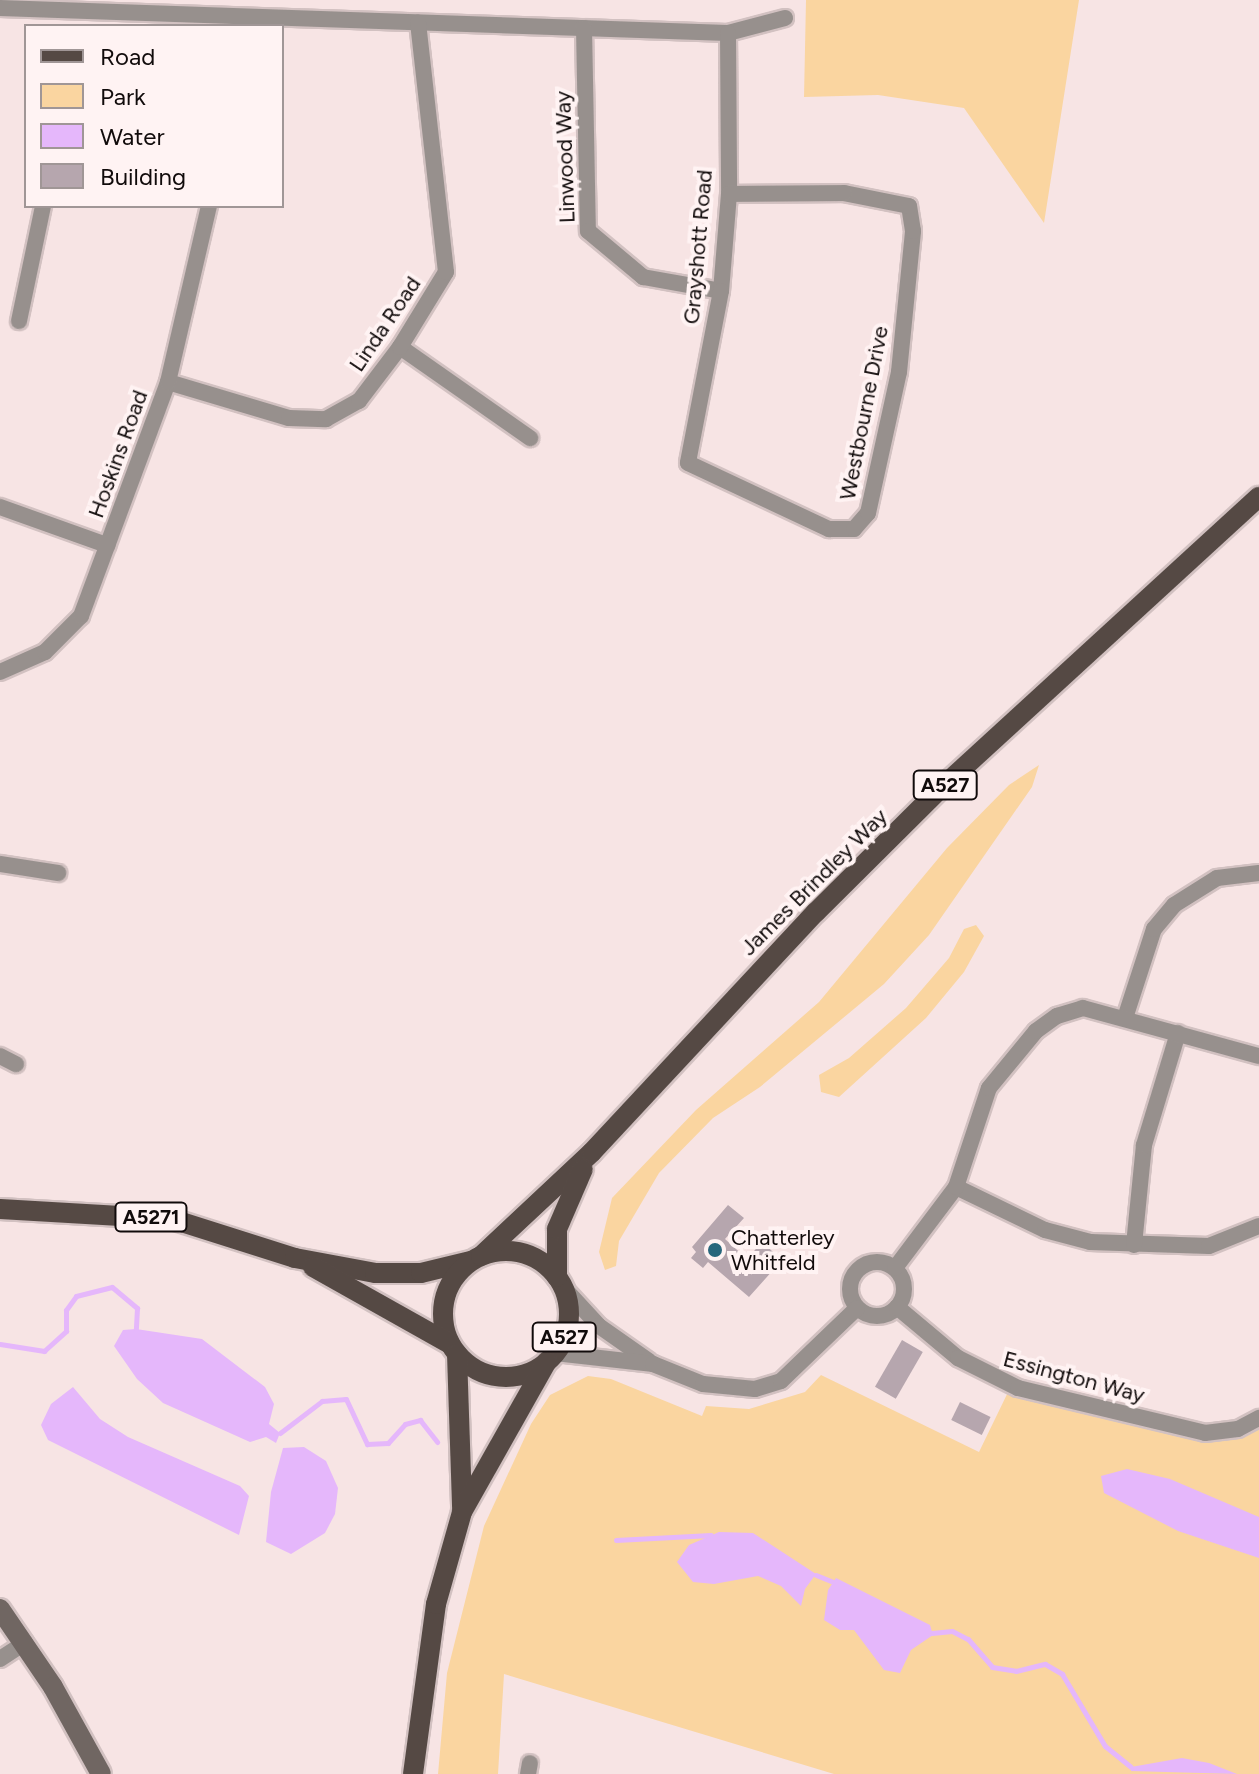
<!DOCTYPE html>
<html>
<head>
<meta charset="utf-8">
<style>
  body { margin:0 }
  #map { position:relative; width:1259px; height:1774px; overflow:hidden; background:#f7e4e4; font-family:Figtree,sans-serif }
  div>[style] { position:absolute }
  .green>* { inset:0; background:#fad5a0 }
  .water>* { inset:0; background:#e5b7fb }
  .stream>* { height:5px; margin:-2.5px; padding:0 2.5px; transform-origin:2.5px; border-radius:2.5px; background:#e5b7fb }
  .building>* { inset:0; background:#b6a6ae; transform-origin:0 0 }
  .roads { filter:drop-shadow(2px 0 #d2c1c1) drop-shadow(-2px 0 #d2c1c1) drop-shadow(0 2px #d2c1c1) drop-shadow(0 -2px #d2c1c1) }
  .street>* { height:16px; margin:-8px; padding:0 8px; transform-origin:8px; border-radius:8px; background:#97908d }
  .street>.ring { margin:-8px; padding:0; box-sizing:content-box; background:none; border:16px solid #97908d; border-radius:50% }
  .secondary>* { height:20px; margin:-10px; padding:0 10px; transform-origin:10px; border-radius:10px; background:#706662 }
  .primary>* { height:20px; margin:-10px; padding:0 10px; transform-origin:10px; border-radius:10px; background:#554944 }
  .primary>.ring { margin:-10px; padding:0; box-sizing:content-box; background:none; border:20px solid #554944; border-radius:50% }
  .dots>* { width:22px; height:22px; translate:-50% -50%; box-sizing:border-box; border:4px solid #fff3f3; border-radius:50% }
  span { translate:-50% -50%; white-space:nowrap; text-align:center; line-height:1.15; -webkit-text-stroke:8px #fff3f3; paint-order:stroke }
  .shield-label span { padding:2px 6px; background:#fff3f3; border:2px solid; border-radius:6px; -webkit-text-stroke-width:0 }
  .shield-label { font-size:20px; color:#110b0b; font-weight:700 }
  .street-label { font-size:22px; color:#110b0b }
  .poi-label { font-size:22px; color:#110b0b }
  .left { translate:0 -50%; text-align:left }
  .legend { position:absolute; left:24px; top:24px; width:260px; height:184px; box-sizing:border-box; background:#fff3f3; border:2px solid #a09696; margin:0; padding:10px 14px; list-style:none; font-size:24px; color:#110b0b }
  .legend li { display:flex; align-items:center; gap:16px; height:40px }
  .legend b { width:40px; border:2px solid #a09696 }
</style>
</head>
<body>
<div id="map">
  <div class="green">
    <i style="clip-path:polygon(806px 0,1079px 0,1044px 223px,964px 108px,878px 95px,804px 97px)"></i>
    <i style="clip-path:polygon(1039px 765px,1032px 787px,929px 935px,884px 984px,760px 1087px,713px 1118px,659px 1173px,619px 1241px,616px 1266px,605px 1270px,599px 1252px,612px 1198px,696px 1110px,819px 1002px,947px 848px,1009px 785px)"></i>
    <i style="clip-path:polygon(976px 925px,984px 936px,964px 972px,926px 1018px,839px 1097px,821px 1092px,819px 1075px,849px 1058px,906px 1008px,949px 958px,964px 929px)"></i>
    <i style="clip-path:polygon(821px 1375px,979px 1452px,1011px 1386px,1205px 1433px,1259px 1418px,1259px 1774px,834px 1774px,504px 1674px,498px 1774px,438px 1774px,447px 1673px,484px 1526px,531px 1424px,550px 1395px,588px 1376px,611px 1379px,702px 1416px,706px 1406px,749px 1409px,805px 1392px)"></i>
  </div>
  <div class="water">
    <i style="clip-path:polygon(136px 1329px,202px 1339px,265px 1387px,274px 1404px,269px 1424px,280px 1433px,276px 1443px,266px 1437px,250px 1442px,163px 1403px,137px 1379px,114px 1346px,123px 1330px)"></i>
    <i style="clip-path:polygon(73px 1387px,100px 1419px,128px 1437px,240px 1486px,249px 1496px,239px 1535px,48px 1440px,41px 1425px,51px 1404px)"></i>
    <i style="clip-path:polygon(304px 1447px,326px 1461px,338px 1488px,335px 1514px,325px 1533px,291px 1554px,266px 1542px,271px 1492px,283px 1448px)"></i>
    <i style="clip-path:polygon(1127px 1469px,1170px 1479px,1259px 1517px,1259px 1558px,1178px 1531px,1104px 1493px,1101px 1476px)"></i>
    <i style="clip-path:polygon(719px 1532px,753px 1533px,816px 1574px,805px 1589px,801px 1606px,781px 1586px,758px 1576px,714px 1584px,693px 1582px,677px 1562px,689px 1545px)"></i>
    <i style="clip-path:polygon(836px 1578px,930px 1625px,933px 1635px,911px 1650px,900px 1673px,884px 1670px,854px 1630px,840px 1630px,824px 1620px,828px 1590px)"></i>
    <i style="clip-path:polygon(1182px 1758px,1209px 1763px,1237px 1774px,1131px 1771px,1131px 1767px)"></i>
  </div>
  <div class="stream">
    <i style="left:0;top:1344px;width:45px;rotate:9deg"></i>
    <i style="left:44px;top:1351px;width:30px;rotate:-42deg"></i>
    <i style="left:66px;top:1331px;width:21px;rotate:-90deg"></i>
    <i style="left:66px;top:1310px;width:17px;rotate:-54deg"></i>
    <i style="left:76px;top:1296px;width:37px;rotate:-14deg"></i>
    <i style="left:112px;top:1287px;width:33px;rotate:40deg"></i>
    <i style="left:137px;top:1308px;width:21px;rotate:93deg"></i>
    <i style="left:280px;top:1433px;width:53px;rotate:-37.3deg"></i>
    <i style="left:322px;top:1401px;width:24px;rotate:-5deg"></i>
    <i style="left:346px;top:1399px;width:50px;rotate:65deg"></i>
    <i style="left:367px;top:1444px;width:21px;rotate:-3deg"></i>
    <i style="left:388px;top:1443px;width:25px;rotate:-48deg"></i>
    <i style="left:405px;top:1424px;width:16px;rotate:-15deg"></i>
    <i style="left:420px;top:1420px;width:28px;rotate:52deg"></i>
    <i style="left:616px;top:1540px;width:95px;rotate:-3deg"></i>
    <i style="left:816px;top:1575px;width:18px;rotate:22deg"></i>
    <i style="left:932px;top:1633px;width:20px;rotate:-6deg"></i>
    <i style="left:952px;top:1631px;width:18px;rotate:27deg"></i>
    <i style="left:968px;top:1639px;width:37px;rotate:49deg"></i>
    <i style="left:992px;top:1667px;width:24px;rotate:9deg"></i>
    <i style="left:1016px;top:1671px;width:30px;rotate:-14deg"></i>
    <i style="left:1045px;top:1664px;width:20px;rotate:30deg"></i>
    <i style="left:1062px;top:1674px;width:84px;rotate:59.2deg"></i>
    <i style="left:1105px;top:1746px;width:33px;rotate:39deg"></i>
  </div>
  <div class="building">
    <i style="clip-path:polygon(728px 1205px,744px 1218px,725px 1239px,747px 1259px,762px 1242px,782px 1260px,749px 1297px,708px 1262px,703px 1268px,691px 1258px,696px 1252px,692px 1247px)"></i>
    <i style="left:902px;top:1340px;width:24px;height:54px;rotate:30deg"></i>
    <i style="left:960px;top:1402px;width:34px;height:20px;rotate:26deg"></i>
  </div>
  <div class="roads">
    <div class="street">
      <i style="left:0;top:8px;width:728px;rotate:1.97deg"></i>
      <i style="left:728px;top:33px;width:59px;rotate:-14.7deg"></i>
      <i style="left:584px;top:28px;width:203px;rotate:88.9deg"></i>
      <i style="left:588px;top:231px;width:72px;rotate:39.9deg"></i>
      <i style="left:643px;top:277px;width:79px;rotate:10.2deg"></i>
      <i style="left:728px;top:33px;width:161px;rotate:89.6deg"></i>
      <i style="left:729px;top:194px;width:97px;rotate:94.7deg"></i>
      <i style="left:721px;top:291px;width:175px;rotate:100.9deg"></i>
      <i style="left:688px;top:463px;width:156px;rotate:25.1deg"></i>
      <i style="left:829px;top:529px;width:25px"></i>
      <i style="left:854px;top:529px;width:21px;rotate:-49deg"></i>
      <i style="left:868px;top:513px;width:144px;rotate:-77.6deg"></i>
      <i style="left:899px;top:372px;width:142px;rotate:-84.3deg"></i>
      <i style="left:913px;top:231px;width:25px;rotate:-99deg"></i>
      <i style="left:909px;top:206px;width:66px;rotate:-168.7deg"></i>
      <i style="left:844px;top:193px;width:115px;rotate:179.5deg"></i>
      <i style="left:19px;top:321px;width:117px;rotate:-78.2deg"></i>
      <i style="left:400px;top:347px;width:159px;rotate:35deg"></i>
      <i style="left:168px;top:382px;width:126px;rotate:16.6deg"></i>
      <i style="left:289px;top:418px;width:37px;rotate:2deg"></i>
      <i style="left:326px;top:419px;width:38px;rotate:-29deg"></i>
      <i style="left:359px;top:401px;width:68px;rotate:-52.8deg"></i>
      <i style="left:400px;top:347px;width:88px;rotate:-58.5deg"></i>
      <i style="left:446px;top:272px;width:251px;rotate:-96.4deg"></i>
      <i style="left:0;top:507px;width:114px;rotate:19.6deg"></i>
      <i style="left:0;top:672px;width:49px;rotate:-24deg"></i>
      <i style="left:45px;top:652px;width:51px;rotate:-45deg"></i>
      <i style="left:81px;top:616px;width:250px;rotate:-69.6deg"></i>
      <i style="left:168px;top:382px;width:181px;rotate:-76.9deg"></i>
      <i style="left:0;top:864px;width:59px;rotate:8.8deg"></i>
      <i style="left:1125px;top:1018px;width:94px;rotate:-72deg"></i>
      <i style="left:1154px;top:929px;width:31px;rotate:-50deg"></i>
      <i style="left:1174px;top:905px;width:51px;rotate:-32.1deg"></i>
      <i style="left:1217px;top:878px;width:42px;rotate:-6.8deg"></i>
      <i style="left:0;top:1056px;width:18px;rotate:27deg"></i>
      <i style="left:956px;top:1187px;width:99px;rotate:25.8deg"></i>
      <i style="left:1045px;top:1230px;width:47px;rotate:14.9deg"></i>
      <i style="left:1090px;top:1242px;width:119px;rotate:1.9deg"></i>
      <i style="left:1209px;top:1246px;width:54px;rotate:-21.8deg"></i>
      <i style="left:1134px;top:1245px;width:100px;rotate:-84.3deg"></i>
      <i style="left:1144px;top:1145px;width:117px;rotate:-73.1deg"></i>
      <i class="ring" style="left:850px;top:1262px;width:38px;height:38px"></i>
      <i style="left:895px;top:1268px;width:101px;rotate:-53deg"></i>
      <i style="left:956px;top:1187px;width:104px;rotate:-71.6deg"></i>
      <i style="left:989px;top:1088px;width:74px;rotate:-50.5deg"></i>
      <i style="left:1036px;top:1031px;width:26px;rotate:-36deg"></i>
      <i style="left:1057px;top:1016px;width:27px;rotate:-17deg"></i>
      <i style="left:1083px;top:1008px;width:182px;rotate:15.3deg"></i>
      <i style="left:563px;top:1287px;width:53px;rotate:47.3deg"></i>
      <i style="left:599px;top:1326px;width:61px;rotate:35deg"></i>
      <i style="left:897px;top:1307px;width:80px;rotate:39.9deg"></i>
      <i style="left:958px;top:1358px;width:67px;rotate:26.6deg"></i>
      <i style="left:1018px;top:1388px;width:192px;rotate:13.5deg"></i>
      <i style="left:1205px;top:1433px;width:33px;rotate:-7deg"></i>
      <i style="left:1238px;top:1429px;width:24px;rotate:-28deg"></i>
      <i style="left:555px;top:1353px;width:99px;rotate:6.4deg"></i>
      <i style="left:653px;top:1364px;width:54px;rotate:21.8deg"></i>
      <i style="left:703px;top:1384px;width:52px;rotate:5.5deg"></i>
      <i style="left:755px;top:1389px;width:27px;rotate:-17deg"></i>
      <i style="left:781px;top:1381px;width:105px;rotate:-43.8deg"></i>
      <i style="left:0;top:1659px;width:30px;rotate:-33deg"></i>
      <i style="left:528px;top:1774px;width:11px;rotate:-80deg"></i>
    </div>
    <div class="secondary">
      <i style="left:0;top:1609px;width:94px;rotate:55.8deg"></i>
      <i style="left:53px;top:1687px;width:99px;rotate:61.1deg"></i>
    </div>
    <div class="primary">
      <i style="left:0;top:1209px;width:172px;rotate:3.3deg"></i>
      <i style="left:172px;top:1219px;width:129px;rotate:17.6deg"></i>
      <i style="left:295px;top:1258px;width:81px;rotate:10.6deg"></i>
      <i style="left:375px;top:1273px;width:46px"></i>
      <i style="left:421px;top:1273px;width:51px;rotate:-13.5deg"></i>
      <i class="ring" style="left:443px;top:1251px;width:106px;height:106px"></i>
      <i style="left:481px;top:1256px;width:152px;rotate:-43.1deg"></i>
      <i style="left:592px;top:1152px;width:328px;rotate:-47deg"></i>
      <i style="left:816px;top:912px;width:176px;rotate:-44.8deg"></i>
      <i style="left:941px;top:788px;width:431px;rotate:-42.5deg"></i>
      <i style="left:313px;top:1267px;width:157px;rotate:29.3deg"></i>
      <i style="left:557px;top:1277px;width:48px;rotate:-90deg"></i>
      <i style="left:557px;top:1229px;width:65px;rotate:-66.6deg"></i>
      <i style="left:457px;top:1354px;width:154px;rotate:88.1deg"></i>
      <i style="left:413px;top:1774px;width:172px;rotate:-82.3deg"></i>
      <i style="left:436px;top:1604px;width:96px;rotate:-74.2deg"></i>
      <i style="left:462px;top:1512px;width:173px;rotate:-60.6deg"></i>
    </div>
  </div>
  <div class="dots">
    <i style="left:715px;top:1250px;background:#28677c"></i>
  </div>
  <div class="shield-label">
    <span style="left:945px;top:785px">A527</span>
    <span style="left:151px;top:1217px">A5271</span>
    <span style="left:564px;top:1337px">A527</span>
  </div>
  <div class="street-label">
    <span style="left:565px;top:157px;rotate:-92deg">Linwood Way</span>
    <span style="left:698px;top:247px;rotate:-85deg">Grayshott Road</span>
    <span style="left:385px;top:324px;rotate:-56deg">Linda Road</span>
    <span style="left:864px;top:413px;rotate:-79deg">Westbourne Drive</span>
    <span style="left:118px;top:454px;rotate:-70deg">Hoskins Road</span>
    <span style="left:814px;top:882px;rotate:-45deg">James Brindley Way</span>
    <span style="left:1074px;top:1377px;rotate:15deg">Essington Way</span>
  </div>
  <div class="poi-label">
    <span class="left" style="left:731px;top:1250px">Chatterley<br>Whitfeld</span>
  </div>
  <ul class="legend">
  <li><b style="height:10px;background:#554944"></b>Road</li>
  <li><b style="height:22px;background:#fad5a0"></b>Park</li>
  <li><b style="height:22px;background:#e5b7fb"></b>Water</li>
  <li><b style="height:22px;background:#b6a6ae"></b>Building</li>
  </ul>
</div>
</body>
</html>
